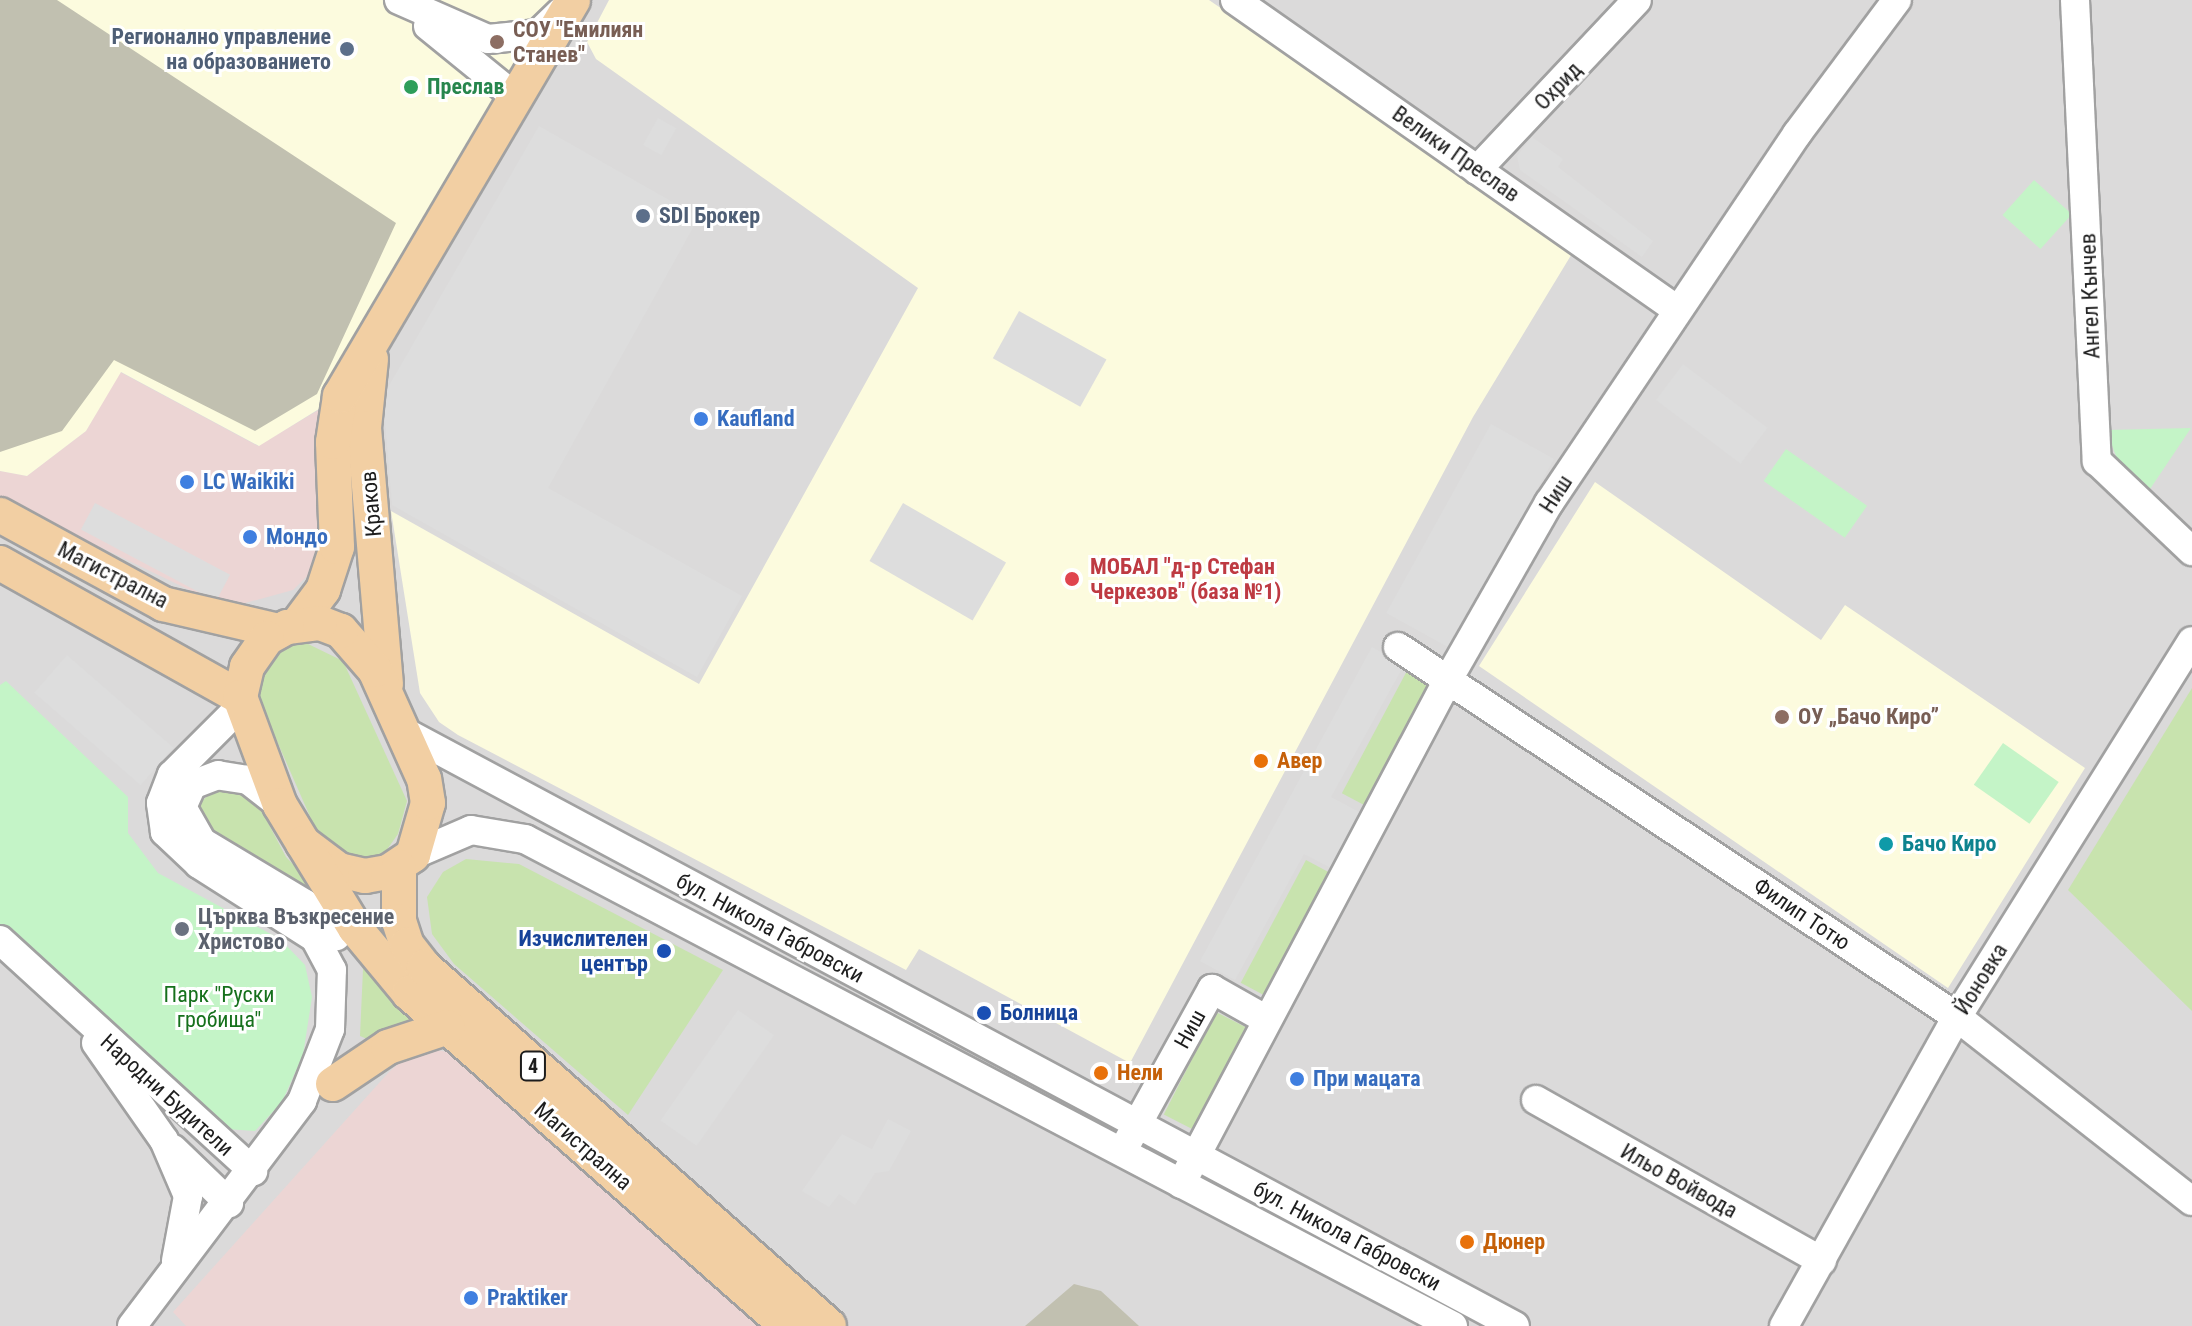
<!DOCTYPE html>
<html>
<head>
<meta charset="utf-8">
<style>
  body { margin:0 }
  #map { position:relative; width:2192px; height:1326px; overflow:hidden; background:#edeae3; font-family:"Roboto Condensed",sans-serif }
  div>[style] { position:absolute }
  .residential>* { inset:0; background:#dbdada; transform-origin:0 0 }
  .commercial>* { inset:0; background:#ecd5d4 }
  .education>* { inset:0; background:#fcfbde }
  .construction>* { inset:0; background:#c1c0b0 }
  .grass>* { inset:0; background:#c8e3ae; transform-origin:0 0 }
  .park>* { inset:0; background:#c4f4c7; transform-origin:0 0 }
  .parking>* { inset:0; background:#ddd; transform-origin:0 0 }
  .roads { filter:drop-shadow(2px 0 #a1a1a1) drop-shadow(-2px 0 #a1a1a1) drop-shadow(0 2px #a1a1a1) drop-shadow(0 -2px #a1a1a1) }
  .minor>* { height:28px; margin:-14px; padding:0 14px; transform-origin:14px; border-radius:14px; background:#fff }
  .major>* { height:34px; margin:-17px; padding:0 17px; transform-origin:17px; border-radius:17px; background:#f2cfa3 }
  .dots>* { width:22px; height:22px; translate:-50% -50%; box-sizing:border-box; border:4px solid #fff; border-radius:50% }
  span { translate:-50% -50%; white-space:nowrap; text-align:center; line-height:1.15; -webkit-text-stroke:6px #fff; paint-order:stroke }
  .shield-label span { padding:2px 6px; background:#fff; border:2px solid; border-radius:6px; -webkit-text-stroke-width:0 }
  .shield-label { font-size:20px; color:#1d1d1d; font-weight:700 }
  .education-label { font-size:22px; color:#785e54; font-weight:700 }
  .left { translate:0 -50%; text-align:left }
  .service-label { font-size:22px; color:#4e5e75; font-weight:700 }
  .right { translate:-100% -50%; text-align:right }
  .street-label { font-size:22px; color:#1d1d1d }
  .leisure-label { font-size:22px; color:#27864d; font-weight:700 }
  .shop-label { font-size:22px; color:#366cbe; font-weight:700 }
  .health-label { font-size:22px; color:#be3a42; font-weight:700 }
  .food-label { font-size:22px; color:#c56008; font-weight:700 }
  .culture-label { font-size:22px; color:#0d838f; font-weight:700 }
  .worship-label { font-size:22px; color:#5b616d; font-weight:700 }
  .transit-label { font-size:22px; color:#164399; font-weight:700 }
  .park-label { font-size:22px; color:#16701c }
</style>
</head>
<body>
<div id="map">
  <div class="residential">
    <i style="left:0;top:0;width:2192px;height:1326px"></i>
  </div>
  <div class="commercial">
    <i style="clip-path:polygon(120px 372px,258px 446px,327px 405px,321px 545px,308px 575px,293px 590px,227px 608px,0 499px,0 471px,27px 476px,86px 431px)"></i>
    <i style="clip-path:polygon(432px 1049px,452px 1053px,776px 1326px,186px 1326px,173px 1312px,389px 1072px,412px 1052px)"></i>
  </div>
  <div class="education">
    <i style="clip-path:polygon(0 0,573px 0,340px 396px,259px 446px,121px 372px,86px 431px,27px 476px,0 471px)"></i>
    <i style="clip-path:polygon(609px 0,1209px 0,1573px 252px,1473px 417px,1130px 1063px,919px 949px,906px 970px,458px 735px,439px 722px,420px 693px,391px 511px,699px 684px,918px 288px,596px 59px,587px 42px)"></i>
    <i style="clip-path:polygon(1595px 482px,1821px 640px,1845px 605px,2085px 768px,1948px 988px,1479px 666px)"></i>
  </div>
  <div class="construction">
    <i style="clip-path:polygon(0 0,57px 0,396px 223px,317px 394px,255px 431px,114px 360px,62px 431px,0 452px)"></i>
    <i style="clip-path:polygon(1074px 1284px,1101px 1291px,1139px 1326px,1025px 1326px)"></i>
  </div>
  <div class="grass">
    <i style="clip-path:polygon(304px 642px,343px 661px,407px 801px,398px 834px,386px 851px,368px 859px,349px 859px,319px 837px,255px 691px,268px 662px,283px 646px)"></i>
    <i style="left:1409px;top:667px;width:30px;height:143px;rotate:28deg"></i>
    <i style="clip-path:polygon(2192px 688px,2192px 1011px,2068px 890px)"></i>
    <i style="clip-path:polygon(221px 783px,244px 786px,257px 802px,286px 857px,333px 905px,384px 979px,420px 1016px,418px 1024px,372px 1041px,360px 1036px,363px 969px,348px 931px,293px 880px,207px 835px,199px 822px,199px 804px)"></i>
    <i style="clip-path:polygon(466px 859px,519px 864px,723px 970px,628px 1115px,454px 964px,432px 934px,427px 897px,443px 872px)"></i>
    <i style="left:1306px;top:860px;width:27px;height:139px;rotate:28deg"></i>
    <i style="left:1216px;top:1012px;width:34px;height:115px;rotate:27deg"></i>
  </div>
  <div class="park">
    <i style="left:2034px;top:180px;width:51px;height:47px;rotate:42deg"></i>
    <i style="clip-path:polygon(2191px 428px,2146px 495px,2121px 469px,2106px 430px)"></i>
    <i style="left:1786px;top:449px;width:99px;height:39px;rotate:35deg"></i>
    <i style="clip-path:polygon(6px 681px,128px 797px,128px 833px,158px 873px,280px 939px,305px 965px,312px 997px,303px 1055px,282px 1102px,255px 1131px,226px 1129px,0 924px,0 685px)"></i>
    <i style="left:2003px;top:743px;width:68px;height:51px;rotate:35deg"></i>
  </div>
  <div class="parking">
    <i style="left:658px;top:118px;width:21px;height:31px;rotate:29deg"></i>
    <i style="clip-path:polygon(539px 126px,699px 217px,548px 488px,742px 596px,697px 677px,392px 505px,383px 396px)"></i>
    <i style="clip-path:polygon(1532px 137px,1563px 159px,1558px 167px,1653px 241px,1642px 257px,1520px 170px,1517px 156px)"></i>
    <i style="left:1019px;top:311px;width:100px;height:54px;rotate:29deg"></i>
    <i style="left:1683px;top:364px;width:106px;height:45px;rotate:37deg"></i>
    <i style="left:1491px;top:424px;width:72px;height:216px;rotate:29deg"></i>
    <i style="left:95px;top:503px;width:153px;height:30px;rotate:28deg"></i>
    <i style="left:903px;top:503px;width:119px;height:67px;rotate:30deg"></i>
    <i style="clip-path:polygon(1372px 647px,1404px 665px,1331px 797px,1363px 814px,1333px 869px,1304px 854px,1235px 980px,1200px 961px)"></i>
    <i style="left:67px;top:655px;width:141px;height:50px;rotate:41deg"></i>
    <i style="left:738px;top:1010px;width:44px;height:135px;rotate:35deg"></i>
    <i style="clip-path:polygon(888px 1119px,911px 1131px,889px 1171px,875px 1173px,855px 1205px,839px 1194px,829px 1207px,802px 1191px,842px 1134px,872px 1149px)"></i>
  </div>
  <div class="roads">
    <div class="minor">
      <i style="left:399px;top:0;width:97px;rotate:23.7deg"></i>
      <i style="left:488px;top:39px;width:50px;rotate:-5.7deg"></i>
      <i style="left:538px;top:34px;width:32px;rotate:-44deg"></i>
      <i style="left:1235px;top:0;width:538px;rotate:35.02deg"></i>
      <i style="left:2075px;top:0;width:462px;rotate:87.3deg"></i>
      <i style="left:2097px;top:461px;width:131px;rotate:43.5deg"></i>
      <i style="left:428px;top:26px;width:111px;rotate:39.1deg"></i>
      <i style="left:1477px;top:170px;width:233px;rotate:-46.7deg"></i>
      <i style="left:1398px;top:647px;width:670px;rotate:33.5deg"></i>
      <i style="left:1957px;top:1017px;width:298px;rotate:38.1deg"></i>
      <i style="left:403px;top:731px;width:1261px;rotate:28.15deg"></i>
      <i style="left:280px;top:805px;width:41px;rotate:-142deg"></i>
      <i style="left:248px;top:780px;width:30px;rotate:-171deg"></i>
      <i style="left:218px;top:775px;width:28px;rotate:159deg"></i>
      <i style="left:192px;top:785px;width:24px;rotate:114deg"></i>
      <i style="left:182px;top:807px;width:40px;rotate:60.3deg"></i>
      <i style="left:202px;top:842px;width:120px;rotate:31deg"></i>
      <i style="left:305px;top:904px;width:45px;rotate:45.9deg"></i>
      <i style="left:413px;top:855px;width:63px;rotate:-23.3deg"></i>
      <i style="left:471px;top:830px;width:55px;rotate:9.5deg"></i>
      <i style="left:525px;top:839px;width:1048px;rotate:27.69deg"></i>
      <i style="left:0;top:940px;width:343px;rotate:42.4deg"></i>
      <i style="left:96px;top:1043px;width:118px;rotate:55deg"></i>
      <i style="left:164px;top:1140px;width:61px;rotate:66.8deg"></i>
      <i style="left:188px;top:1196px;width:66px;rotate:100.5deg"></i>
      <i style="left:1536px;top:1100px;width:328px;rotate:29.4deg"></i>
      <i style="left:1128px;top:1141px;width:174px;rotate:-61.1deg"></i>
      <i style="left:1212px;top:989px;width:63px;rotate:29.4deg"></i>
      <i style="left:173px;top:1149px;width:78px;rotate:44deg"></i>
      <i style="left:1181px;top:1184px;width:573px;rotate:-62.09deg"></i>
      <i style="left:1449px;top:678px;width:202px;rotate:-60.3deg"></i>
      <i style="left:1549px;top:503px;width:445px;rotate:-56.1deg"></i>
      <i style="left:1797px;top:134px;width:167px;rotate:-53.3deg"></i>
      <i style="left:132px;top:1326px;width:282px;rotate:-52.9deg"></i>
      <i style="left:302px;top:1101px;width:77px;rotate:-68.7deg"></i>
      <i style="left:330px;top:1029px;width:59px;rotate:-88.1deg"></i>
      <i style="left:332px;top:970px;width:36px;rotate:-118deg"></i>
      <i style="left:315px;top:938px;width:138px;rotate:-147.5deg"></i>
      <i style="left:199px;top:864px;width:47px;rotate:-136.7deg"></i>
      <i style="left:165px;top:832px;width:29px;rotate:-98deg"></i>
      <i style="left:161px;top:803px;width:30px;rotate:-69deg"></i>
      <i style="left:172px;top:775px;width:98px;rotate:-45deg"></i>
      <i style="left:1784px;top:1326px;width:354px;rotate:-60.8deg"></i>
      <i style="left:1957px;top:1017px;width:443px;rotate:-58deg"></i>
    </div>
    <div class="major">
      <i style="left:371px;top:359px;width:69px;rotate:95.8deg"></i>
      <i style="left:364px;top:428px;width:257px;rotate:85.1deg"></i>
      <i style="left:0;top:515px;width:186px;rotate:28.6deg"></i>
      <i style="left:163px;top:604px;width:119px;rotate:13.1deg"></i>
      <i style="left:0;top:563px;width:275px;rotate:29.2deg"></i>
      <i style="left:297px;top:625px;width:44px;rotate:-53.4deg"></i>
      <i style="left:323px;top:590px;width:45px;rotate:-72deg"></i>
      <i style="left:337px;top:547px;width:105px;rotate:-92.2deg"></i>
      <i style="left:333px;top:442px;width:47px;rotate:-81.3deg"></i>
      <i style="left:340px;top:396px;width:459px;rotate:-59.5deg"></i>
      <i style="left:303px;top:843px;width:45px;rotate:36.9deg"></i>
      <i style="left:339px;top:870px;width:27px;rotate:13deg"></i>
      <i style="left:365px;top:876px;width:23px;rotate:-10deg"></i>
      <i style="left:388px;top:872px;width:30px;rotate:-34deg"></i>
      <i style="left:413px;top:855px;width:54px;rotate:-73.9deg"></i>
      <i style="left:428px;top:803px;width:24px;rotate:-99deg"></i>
      <i style="left:424px;top:779px;width:120px;rotate:-114.2deg"></i>
      <i style="left:375px;top:670px;width:52px;rotate:-131.1deg"></i>
      <i style="left:341px;top:631px;width:22px;rotate:-159deg"></i>
      <i style="left:320px;top:623px;width:33px;rotate:173deg"></i>
      <i style="left:287px;top:627px;width:23px;rotate:151deg"></i>
      <i style="left:267px;top:638px;width:35px;rotate:125deg"></i>
      <i style="left:247px;top:667px;width:31px;rotate:103deg"></i>
      <i style="left:240px;top:697px;width:115px;rotate:69.7deg"></i>
      <i style="left:280px;top:805px;width:44px;rotate:58.8deg"></i>
      <i style="left:303px;top:843px;width:100px;rotate:58.5deg"></i>
      <i style="left:355px;top:928px;width:85px;rotate:50.3deg"></i>
      <i style="left:409px;top:993px;width:504px;rotate:41.38deg"></i>
      <i style="left:399px;top:867px;width:54px;rotate:90deg"></i>
      <i style="left:399px;top:921px;width:25px;rotate:72deg"></i>
      <i style="left:407px;top:945px;width:28px;rotate:52deg"></i>
      <i style="left:424px;top:967px;width:541px;rotate:41.55deg"></i>
      <i style="left:333px;top:1084px;width:66px;rotate:-33.9deg"></i>
      <i style="left:388px;top:1047px;width:63px;rotate:-18.4deg"></i>
    </div>
  </div>
  <div class="dots">
    <i style="left:497px;top:42px;background:#8d6e63"></i>
    <i style="left:347px;top:49px;background:#5c6f8a"></i>
    <i style="left:411px;top:87px;background:#2e9e5b"></i>
    <i style="left:643px;top:216px;background:#5c6f8a"></i>
    <i style="left:701px;top:419px;background:#3f7fe0"></i>
    <i style="left:187px;top:482px;background:#3f7fe0"></i>
    <i style="left:250px;top:537px;background:#3f7fe0"></i>
    <i style="left:1072px;top:579px;background:#e0444e"></i>
    <i style="left:1782px;top:717px;background:#8d6e63"></i>
    <i style="left:1261px;top:761px;background:#e8710a"></i>
    <i style="left:1886px;top:844px;background:#0f9aa8"></i>
    <i style="left:182px;top:929px;background:#6b7280"></i>
    <i style="left:664px;top:951px;background:#1a4fb4"></i>
    <i style="left:984px;top:1013px;background:#1a4fb4"></i>
    <i style="left:1101px;top:1073px;background:#e8710a"></i>
    <i style="left:1297px;top:1079px;background:#3f7fe0"></i>
    <i style="left:1467px;top:1242px;background:#e8710a"></i>
    <i style="left:471px;top:1298px;background:#3f7fe0"></i>
  </div>
  <div class="shield-label">
    <span style="left:533px;top:1066px">4</span>
  </div>
  <div class="education-label">
    <span class="left" style="left:513px;top:42px">СОУ "Емилиян<br>Станев"</span>
    <span class="left" style="left:1798px;top:717px">ОУ „Бачо Киро”</span>
  </div>
  <div class="service-label">
    <span class="right" style="left:331px;top:49px">Регионално управление<br>на образованието</span>
    <span class="left" style="left:659px;top:216px">SDI Брокер</span>
  </div>
  <div class="street-label">
    <span style="left:1558px;top:86px;rotate:-46deg">Охрид</span>
    <span style="left:1456px;top:154px;rotate:35deg">Велики Преслав</span>
    <span style="left:2090px;top:296px;rotate:-92deg">Ангел Кънчев</span>
    <span style="left:1556px;top:494px;rotate:-57deg">Ниш</span>
    <span style="left:371px;top:504px;rotate:-95deg">Краков</span>
    <span style="left:113px;top:575px;rotate:27deg">Магистрална</span>
    <span style="left:1802px;top:914px;rotate:34deg">Филип Тотю</span>
    <span style="left:770px;top:928px;rotate:28deg">бул. Никола Габровски</span>
    <span style="left:1981px;top:979px;rotate:-58deg">Йоновка</span>
    <span style="left:1190px;top:1029px;rotate:-61deg">Ниш</span>
    <span style="left:167px;top:1095px;rotate:42deg">Народни Будители</span>
    <span style="left:583px;top:1146px;rotate:41deg">Магистрална</span>
    <span style="left:1679px;top:1181px;rotate:29deg">Ильо Войвода</span>
    <span style="left:1347px;top:1236px;rotate:28deg">бул. Никола Габровски</span>
  </div>
  <div class="leisure-label">
    <span class="left" style="left:427px;top:87px">Преслав</span>
  </div>
  <div class="shop-label">
    <span class="left" style="left:717px;top:419px">Kaufland</span>
    <span class="left" style="left:203px;top:482px">LC Waikiki</span>
    <span class="left" style="left:266px;top:537px">Мондо</span>
    <span class="left" style="left:1313px;top:1079px">При мацата</span>
    <span class="left" style="left:487px;top:1298px">Praktiker</span>
  </div>
  <div class="health-label">
    <span class="left" style="left:1090px;top:579px">МОБАЛ "д-р Стефан<br>Черкезов" (база №1)</span>
  </div>
  <div class="food-label">
    <span class="left" style="left:1277px;top:761px">Авер</span>
    <span class="left" style="left:1117px;top:1073px">Нели</span>
    <span class="left" style="left:1483px;top:1242px">Дюнер</span>
  </div>
  <div class="culture-label">
    <span class="left" style="left:1902px;top:844px">Бачо Киро</span>
  </div>
  <div class="worship-label">
    <span class="left" style="left:198px;top:929px">Църква Възкресение<br>Христово</span>
  </div>
  <div class="transit-label">
    <span class="right" style="left:648px;top:951px">Изчислителен<br>център</span>
    <span class="left" style="left:1000px;top:1013px">Болница</span>
  </div>
  <div class="park-label">
    <span style="left:219px;top:1007px">Парк "Руски<br>гробища"</span>
  </div>
</div>
</body>
</html>
